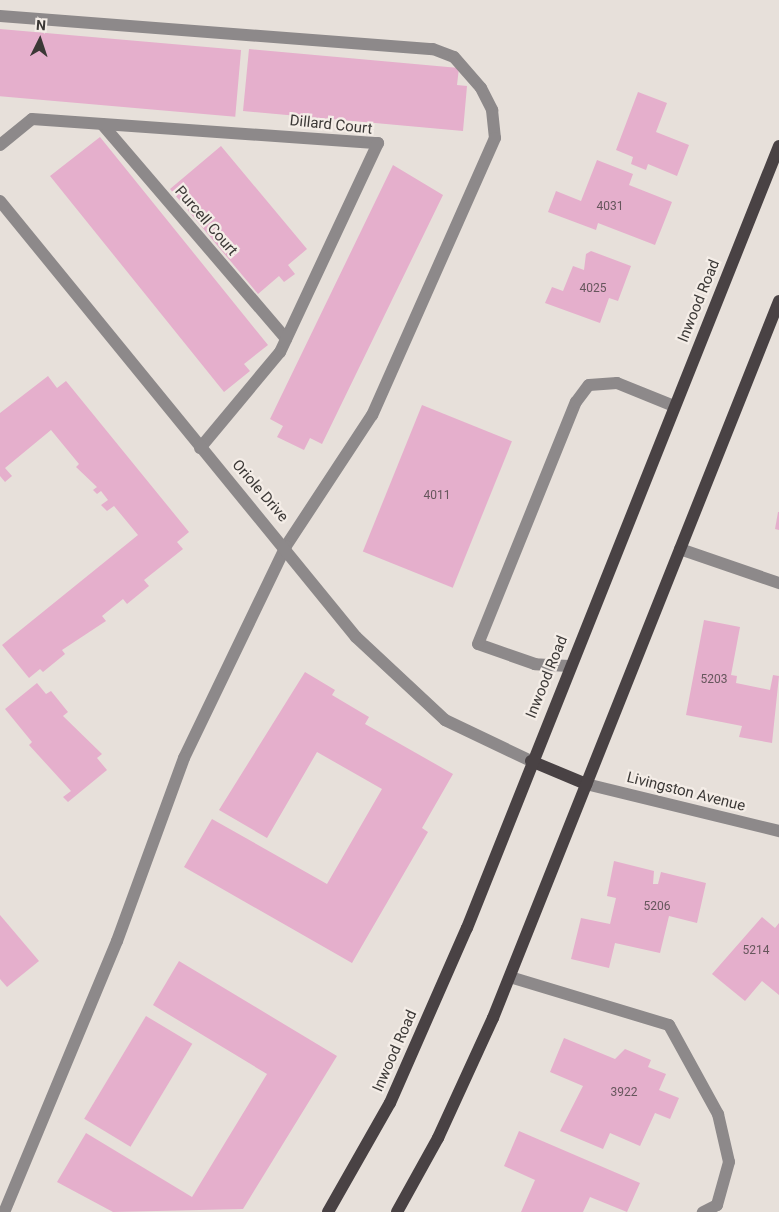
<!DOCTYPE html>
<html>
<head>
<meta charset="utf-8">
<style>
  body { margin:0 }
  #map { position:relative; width:779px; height:1212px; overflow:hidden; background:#e7e0da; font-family:Roboto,sans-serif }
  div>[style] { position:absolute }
  .building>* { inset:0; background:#e5afcc; transform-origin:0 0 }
  .minor>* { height:12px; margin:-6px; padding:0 6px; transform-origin:6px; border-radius:6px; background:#8d898a }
  .major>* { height:12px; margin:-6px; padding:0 6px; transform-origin:6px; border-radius:6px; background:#494244 }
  span { translate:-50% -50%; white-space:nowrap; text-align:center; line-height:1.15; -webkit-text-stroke:4.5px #f4ede7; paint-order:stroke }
  .number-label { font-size:12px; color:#66565c }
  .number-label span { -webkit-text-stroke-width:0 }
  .street-label { font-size:15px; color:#3b3836 }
  .north { position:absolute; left:15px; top:15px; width:50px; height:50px; -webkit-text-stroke:4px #f4ede7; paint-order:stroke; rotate:4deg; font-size:14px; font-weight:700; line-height:20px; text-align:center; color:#3b3836 }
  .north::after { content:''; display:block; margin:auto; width:18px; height:22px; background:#3b3836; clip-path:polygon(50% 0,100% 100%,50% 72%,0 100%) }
</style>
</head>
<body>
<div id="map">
  <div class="building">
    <i style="left:0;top:29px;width:242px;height:67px;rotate:5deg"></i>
    <i style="clip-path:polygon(249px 49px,459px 68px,457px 85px,467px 86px,463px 131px,243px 111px)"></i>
    <i style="clip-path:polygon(638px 92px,667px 103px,656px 132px,689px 145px,677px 176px,648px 164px,646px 170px,631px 164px,633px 157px,616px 150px)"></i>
    <i style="clip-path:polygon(100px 137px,268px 345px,244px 364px,250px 371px,224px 392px,50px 176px)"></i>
    <i style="clip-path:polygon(221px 146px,307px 249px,288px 265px,295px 274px,284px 282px,279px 276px,258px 294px,170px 189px)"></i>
    <i style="clip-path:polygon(597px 160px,633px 174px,629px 185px,672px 202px,655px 245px,598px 223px,596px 230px,548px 212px,556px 191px,581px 201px)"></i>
    <i style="clip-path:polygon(393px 165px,443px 195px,322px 444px,310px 438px,304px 450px,277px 437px,283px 426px,270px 419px)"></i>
    <i style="clip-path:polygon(591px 251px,631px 266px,618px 301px,609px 298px,600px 323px,545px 303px,552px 287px,563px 291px,573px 266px,584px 270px,586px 254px)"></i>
    <i style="clip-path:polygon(48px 376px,57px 388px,66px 381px,189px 532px,177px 542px,183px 549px,144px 580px,149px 586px,127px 604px,123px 599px,102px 616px,106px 621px,62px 650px,65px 654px,43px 672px,40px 669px,29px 678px,2px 645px,138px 535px,114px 506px,107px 511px,101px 505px,108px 500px,101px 491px,97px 494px,93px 490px,97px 487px,76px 467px,79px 464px,51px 430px,5px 468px,12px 476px,5px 482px,0 476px,0 413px)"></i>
    <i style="left:422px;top:405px;width:97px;height:158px;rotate:22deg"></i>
    <i style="clip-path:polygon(778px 512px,779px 512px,779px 530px,775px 529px)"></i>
    <i style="clip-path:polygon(704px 620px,740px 627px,731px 675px,737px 676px,736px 683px,770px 690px,773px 675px,779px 676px,772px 743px,739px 737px,742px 726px,686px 715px)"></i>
    <i style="clip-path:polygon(305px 672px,335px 690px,332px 695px,369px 717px,365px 724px,453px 774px,422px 828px,428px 832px,352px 963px,184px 867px,212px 819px,327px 884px,382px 789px,317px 752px,267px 838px,219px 810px)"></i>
    <i style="clip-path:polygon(37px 683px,46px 694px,51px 691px,68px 712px,63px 716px,102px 754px,97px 758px,107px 770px,68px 802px,63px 797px,71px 791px,29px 745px,32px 742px,5px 709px)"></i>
    <i style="clip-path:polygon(614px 861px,654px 871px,653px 884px,658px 884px,661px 872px,706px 883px,697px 923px,669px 916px,660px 953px,615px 943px,609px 968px,571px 959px,581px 918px,610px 924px,616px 898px,607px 896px)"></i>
    <i style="clip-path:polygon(0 915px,39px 961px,7px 987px,0 979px)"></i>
    <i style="clip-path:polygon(762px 917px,775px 928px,779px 923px,779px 995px,762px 981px,745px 1001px,712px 974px)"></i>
    <i style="clip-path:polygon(179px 961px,337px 1056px,243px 1209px,113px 1212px,57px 1182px,86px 1133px,192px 1197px,267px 1074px,153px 1005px)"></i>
    <i style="left:146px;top:1016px;width:54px;height:120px;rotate:31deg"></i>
    <i style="clip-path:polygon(564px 1038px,615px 1059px,625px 1049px,651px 1060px,648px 1067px,666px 1074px,659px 1090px,679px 1098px,670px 1119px,655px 1113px,640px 1146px,610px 1133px,603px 1149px,560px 1131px,583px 1086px,550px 1072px)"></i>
    <i style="clip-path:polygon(519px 1131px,640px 1183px,627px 1212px,590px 1197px,583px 1212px,521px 1212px,535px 1180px,504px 1166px)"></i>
  </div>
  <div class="minor">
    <i style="left:0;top:16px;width:434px;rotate:4.4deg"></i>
    <i style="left:433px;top:49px;width:22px;rotate:21deg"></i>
    <i style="left:454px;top:57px;width:41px;rotate:48.9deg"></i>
    <i style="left:481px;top:88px;width:25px;rotate:63deg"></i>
    <i style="left:492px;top:110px;width:28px;rotate:84deg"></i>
    <i style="left:495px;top:138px;width:303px;rotate:113.9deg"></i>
    <i style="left:372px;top:415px;width:157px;rotate:123.3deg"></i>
    <i style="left:286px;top:546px;width:235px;rotate:115.7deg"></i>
    <i style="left:184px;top:758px;width:195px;rotate:110.1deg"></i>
    <i style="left:117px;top:941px;width:294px;rotate:112.6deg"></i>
    <i style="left:102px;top:124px;width:283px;rotate:49.4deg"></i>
    <i style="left:0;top:145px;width:41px;rotate:-39.1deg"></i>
    <i style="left:32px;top:119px;width:347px;rotate:4deg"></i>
    <i style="left:378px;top:143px;width:231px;rotate:115.1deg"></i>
    <i style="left:280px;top:352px;width:125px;rotate:129.8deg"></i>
    <i style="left:0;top:201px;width:563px;rotate:50.77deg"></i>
    <i style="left:356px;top:637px;width:122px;rotate:43deg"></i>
    <i style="left:445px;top:720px;width:95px;rotate:25.5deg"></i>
    <i style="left:680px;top:549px;width:105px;rotate:19deg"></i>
    <i style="left:569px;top:666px;width:34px;rotate:-177deg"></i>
    <i style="left:535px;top:664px;width:60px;rotate:-160.7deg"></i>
    <i style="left:478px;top:644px;width:261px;rotate:-68deg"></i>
    <i style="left:576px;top:402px;width:21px;rotate:-53deg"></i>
    <i style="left:589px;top:385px;width:28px;rotate:-4deg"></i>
    <i style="left:617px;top:383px;width:61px;rotate:22deg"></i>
    <i style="left:586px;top:784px;width:199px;rotate:13.7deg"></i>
    <i style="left:510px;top:977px;width:166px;rotate:16.8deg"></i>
    <i style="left:669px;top:1025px;width:102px;rotate:61.2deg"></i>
    <i style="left:718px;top:1114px;width:49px;rotate:77.1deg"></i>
    <i style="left:729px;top:1162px;width:45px;rotate:105.6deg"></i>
    <i style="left:717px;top:1205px;width:16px;rotate:153deg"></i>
  </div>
  <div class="major">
    <i style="left:531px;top:761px;width:60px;rotate:22.7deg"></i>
    <i style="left:328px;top:1212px;width:125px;rotate:-60.4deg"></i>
    <i style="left:390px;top:1103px;width:191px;rotate:-66.3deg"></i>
    <i style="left:467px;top:928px;width:842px;rotate:-68.25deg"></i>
    <i style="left:397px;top:1212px;width:85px;rotate:-61deg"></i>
    <i style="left:438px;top:1138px;width:132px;rotate:-65.4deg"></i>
    <i style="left:493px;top:1018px;width:772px;rotate:-68.25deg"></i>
  </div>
  <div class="number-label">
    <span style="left:610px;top:207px">4031</span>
    <span style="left:593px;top:289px">4025</span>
    <span style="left:437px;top:496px">4011</span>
    <span style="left:714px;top:680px">5203</span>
    <span style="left:657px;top:907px">5206</span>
    <span style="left:756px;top:951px">5214</span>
    <span style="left:624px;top:1093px">3922</span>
  </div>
  <div class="street-label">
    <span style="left:331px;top:125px;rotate:6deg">Dillard Court</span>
    <span style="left:206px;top:221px;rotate:49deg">Purcell Court</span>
    <span style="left:699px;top:301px;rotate:-68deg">Inwood Road</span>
    <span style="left:260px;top:491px;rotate:49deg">Oriole Drive</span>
    <span style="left:547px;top:677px;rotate:-68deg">Inwood Road</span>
    <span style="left:686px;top:792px;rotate:14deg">Livingston Avenue</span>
    <span style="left:395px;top:1051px;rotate:-66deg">Inwood Road</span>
  </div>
  <div class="north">N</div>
</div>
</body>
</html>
